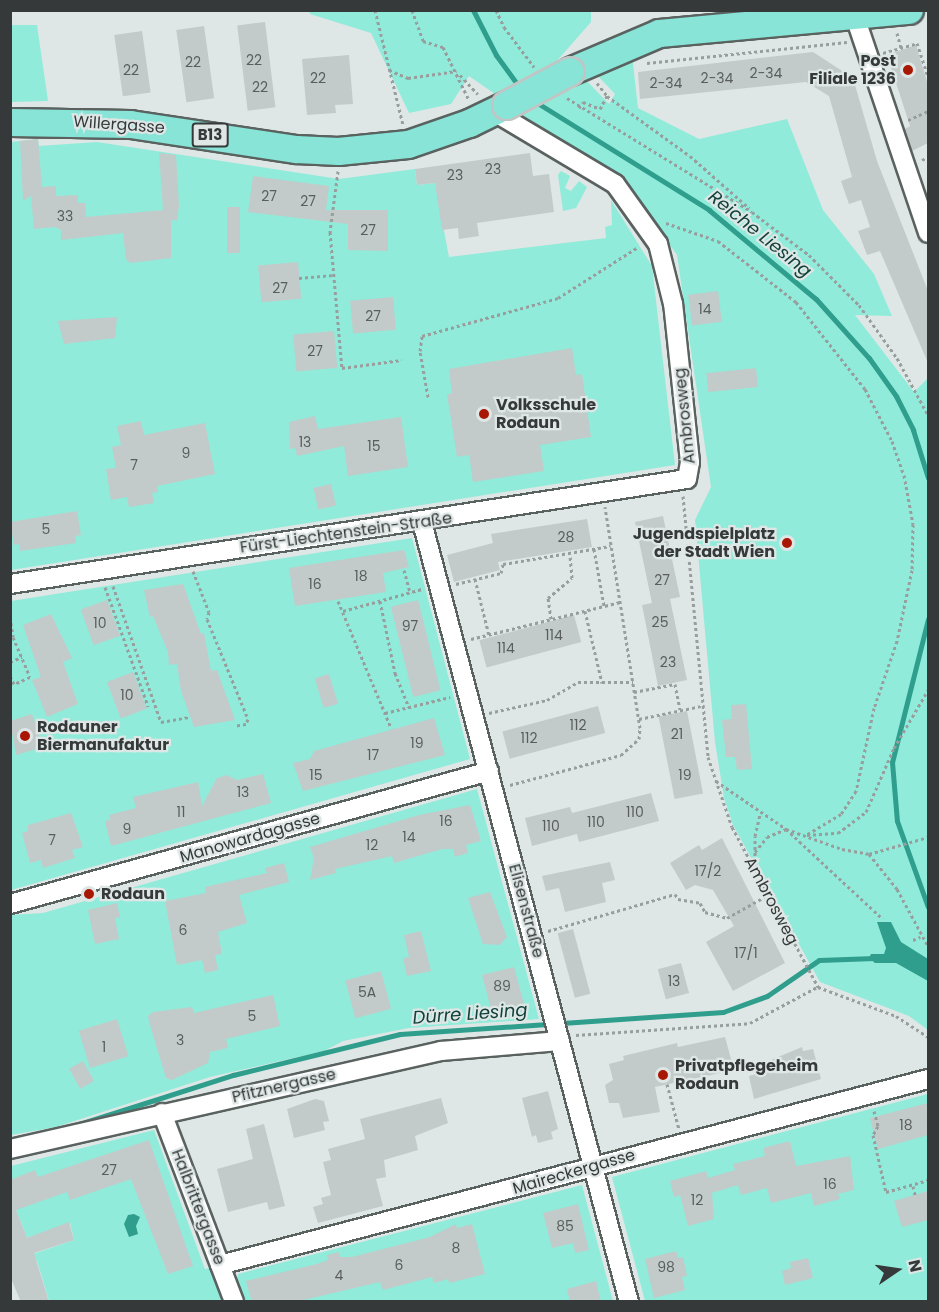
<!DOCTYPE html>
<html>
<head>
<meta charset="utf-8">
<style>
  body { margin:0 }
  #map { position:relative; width:939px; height:1312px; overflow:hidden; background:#dee7e5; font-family:Poppins,sans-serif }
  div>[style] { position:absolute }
  .green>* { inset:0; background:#90ebda }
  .water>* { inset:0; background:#309e8d }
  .stream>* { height:5px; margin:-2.5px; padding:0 2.5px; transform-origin:2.5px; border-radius:2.5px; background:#309e8d }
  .building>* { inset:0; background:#c2cbc9; transform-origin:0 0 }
  .path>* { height:3px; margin-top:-1.5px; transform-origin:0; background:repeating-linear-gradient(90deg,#989e9d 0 3px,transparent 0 6px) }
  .roads { filter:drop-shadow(2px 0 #5a6260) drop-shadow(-2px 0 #5a6260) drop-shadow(0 2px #5a6260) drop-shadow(0 -2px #5a6260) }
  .minor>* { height:18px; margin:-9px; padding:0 9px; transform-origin:9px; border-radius:9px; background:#fff }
  .primary>* { height:27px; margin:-13.5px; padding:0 13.5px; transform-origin:13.5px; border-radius:13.5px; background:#87e4d7 }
  .bridges { filter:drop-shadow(2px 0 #c3c4c4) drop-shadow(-2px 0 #c3c4c4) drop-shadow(0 2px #c3c4c4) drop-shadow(0 -2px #c3c4c4) }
  .primary-bridge>* { height:27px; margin:-13.5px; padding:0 13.5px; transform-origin:13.5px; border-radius:13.5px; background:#87e4d7 }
  .dots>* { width:16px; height:16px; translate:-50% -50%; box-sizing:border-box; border:3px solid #dee7e5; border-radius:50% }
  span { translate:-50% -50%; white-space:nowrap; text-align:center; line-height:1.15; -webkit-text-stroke:4.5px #dee7e5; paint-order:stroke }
  .number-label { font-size:14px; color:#595e5d }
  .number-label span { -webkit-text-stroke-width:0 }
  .shield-label span { padding:2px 4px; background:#dee7e5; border:2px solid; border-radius:4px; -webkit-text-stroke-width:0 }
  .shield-label { font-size:15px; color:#363939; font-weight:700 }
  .poi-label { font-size:16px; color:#363939; font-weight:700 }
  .right { translate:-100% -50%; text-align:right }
  .left { translate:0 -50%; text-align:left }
  .street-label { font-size:16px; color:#363939 }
  .water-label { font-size:18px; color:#11413a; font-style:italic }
  .frame { position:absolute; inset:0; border:12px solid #363939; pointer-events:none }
  .north { position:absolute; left:867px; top:1240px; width:60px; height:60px; -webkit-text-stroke:4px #dee7e5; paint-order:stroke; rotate:77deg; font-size:16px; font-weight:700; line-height:24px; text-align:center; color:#363939 }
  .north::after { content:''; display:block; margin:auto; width:21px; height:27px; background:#363939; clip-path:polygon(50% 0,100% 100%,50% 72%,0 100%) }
</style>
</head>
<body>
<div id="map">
  <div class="green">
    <i style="clip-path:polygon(591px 10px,591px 22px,555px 63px,495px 94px,469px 76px,451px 104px,409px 113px,371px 33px,310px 14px,309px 11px)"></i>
    <i style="clip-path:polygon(11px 25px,37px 25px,48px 101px,11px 102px)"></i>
    <i style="clip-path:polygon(632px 55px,638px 108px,699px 139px,787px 119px,823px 210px,874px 274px,892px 316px,855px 315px,914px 392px,928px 378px,928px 1030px,909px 1016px,820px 982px,733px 825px,724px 798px,715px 742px,695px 520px,711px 487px,677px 255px,621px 177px,517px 115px,584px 78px,609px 104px,615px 94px,595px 73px)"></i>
    <i style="clip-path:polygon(38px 139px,39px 146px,97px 142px,339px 179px,415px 169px,417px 185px,435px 183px,449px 257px,606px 238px,605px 227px,612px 225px,611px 200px,652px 266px,675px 465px,11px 570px,11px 142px)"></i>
    <i style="clip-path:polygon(561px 171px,570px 176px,565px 188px,571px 191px,579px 181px,587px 187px,576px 208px,563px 211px,558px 175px)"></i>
    <i style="clip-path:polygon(412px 538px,470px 759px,11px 890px,11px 601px)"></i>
    <i style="clip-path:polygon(477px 789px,539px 1019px,409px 1028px,343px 1041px,324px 1051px,210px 1077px,56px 1127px,11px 1135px,11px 915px,43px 913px)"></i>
    <i style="clip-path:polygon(928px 1094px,928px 1301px,645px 1301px,612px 1177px)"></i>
    <i style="clip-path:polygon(154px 1130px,205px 1269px,216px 1267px,229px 1301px,49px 1301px,37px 1261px,21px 1258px,74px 1240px,70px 1223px,27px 1238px,16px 1210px,35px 1171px,11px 1180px,11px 1166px)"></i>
    <i style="clip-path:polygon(582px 1185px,613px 1301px,245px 1301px,237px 1281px,238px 1274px)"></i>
  </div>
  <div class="water">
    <i style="clip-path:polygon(877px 922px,891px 922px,901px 942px,928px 959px,928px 981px,896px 963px,875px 963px,869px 958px,871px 954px,884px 954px,886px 948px)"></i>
    <i style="clip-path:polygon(134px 1214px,140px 1217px,136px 1226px,138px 1234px,129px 1237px,124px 1224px,128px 1215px)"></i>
  </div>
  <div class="stream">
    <i style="left:473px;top:10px;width:51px;rotate:62.9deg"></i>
    <i style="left:496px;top:55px;width:41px;rotate:54deg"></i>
    <i style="left:531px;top:99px;width:210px;rotate:31.9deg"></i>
    <i style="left:709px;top:210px;width:139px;rotate:39.8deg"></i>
    <i style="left:816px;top:299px;width:79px;rotate:48.1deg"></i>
    <i style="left:869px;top:358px;width:47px;rotate:54.6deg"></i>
    <i style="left:896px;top:396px;width:38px;rotate:63deg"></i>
    <i style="left:913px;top:430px;width:50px;rotate:72.6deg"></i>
    <i style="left:928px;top:619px;width:147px;rotate:104.1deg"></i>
    <i style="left:892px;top:762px;width:59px;rotate:85.2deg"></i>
    <i style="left:897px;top:821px;width:91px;rotate:70.2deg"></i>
    <i style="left:76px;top:1125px;width:165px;rotate:-17.7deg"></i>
    <i style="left:233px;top:1075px;width:172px;rotate:-13.8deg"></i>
    <i style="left:400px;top:1034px;width:324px;rotate:-3.9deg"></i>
    <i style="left:723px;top:1012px;width:47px;rotate:-20deg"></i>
    <i style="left:767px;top:996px;width:63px;rotate:-34.7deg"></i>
    <i style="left:819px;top:960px;width:56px;rotate:-2deg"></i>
  </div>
  <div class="building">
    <i style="left:265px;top:22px;width:86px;height:28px;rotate:83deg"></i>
    <i style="left:204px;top:26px;width:73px;height:28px;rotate:82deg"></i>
    <i style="left:142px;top:31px;width:62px;height:28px;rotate:82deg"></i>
    <i style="clip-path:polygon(916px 45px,928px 85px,928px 143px,912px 151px,905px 129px,910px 126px,887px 55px)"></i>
    <i style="clip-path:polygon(813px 52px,853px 78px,877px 161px,928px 291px,928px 363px,880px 251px,867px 255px,858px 231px,870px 227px,861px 200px,849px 204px,841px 181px,852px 177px,829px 96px,806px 82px,640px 99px,638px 72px)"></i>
    <i style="clip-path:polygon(349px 55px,353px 104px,335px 105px,336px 113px,307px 115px,302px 59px)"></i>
    <i style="clip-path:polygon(38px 139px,42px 187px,56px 186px,56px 196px,78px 195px,78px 203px,85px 203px,86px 217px,163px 210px,159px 153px,176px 155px,179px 206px,177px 220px,171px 220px,171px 258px,130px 263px,126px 259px,123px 233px,61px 240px,61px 230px,55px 227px,34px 229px,31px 196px,23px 201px,20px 141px)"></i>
    <i style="clip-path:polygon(530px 153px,533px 176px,549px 174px,554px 212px,477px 223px,479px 236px,459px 239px,458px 228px,442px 230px,435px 183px,417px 185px,415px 169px)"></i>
    <i style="clip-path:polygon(253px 176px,329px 186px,326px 210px,388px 210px,388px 251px,348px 250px,348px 224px,248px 212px)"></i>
    <i style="left:227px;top:207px;width:13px;height:46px"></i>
    <i style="left:298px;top:262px;width:37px;height:40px;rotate:85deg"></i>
    <i style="left:718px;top:291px;width:31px;height:30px;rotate:83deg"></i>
    <i style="left:393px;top:297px;width:33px;height:43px;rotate:85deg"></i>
    <i style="clip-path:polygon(117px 317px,115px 338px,64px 344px,58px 321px)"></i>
    <i style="left:334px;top:331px;width:37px;height:41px;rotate:85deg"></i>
    <i style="clip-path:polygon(572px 348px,576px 375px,582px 374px,591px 437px,540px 445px,544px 471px,473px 482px,469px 455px,457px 457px,447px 394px,452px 394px,449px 369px)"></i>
    <i style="left:756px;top:368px;width:19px;height:50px;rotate:84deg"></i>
    <i style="clip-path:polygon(315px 416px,318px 429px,401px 417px,408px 467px,348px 476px,344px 446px,297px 456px,295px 448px,290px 449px,289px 422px)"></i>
    <i style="clip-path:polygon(141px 421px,144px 435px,205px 423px,215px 474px,157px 486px,158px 492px,152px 493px,154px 503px,129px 507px,127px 497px,111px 500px,106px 469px,116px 468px,112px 447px,121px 445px,117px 426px)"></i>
    <i style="left:331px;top:484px;width:22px;height:18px;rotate:77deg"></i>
    <i style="clip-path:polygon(77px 511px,81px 535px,75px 536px,76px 543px,20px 551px,19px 544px,14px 545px,10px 522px)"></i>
    <i style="clip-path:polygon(663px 516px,680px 597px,670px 599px,687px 680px,658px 686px,642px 605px,652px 603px,635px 522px)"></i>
    <i style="clip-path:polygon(587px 519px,592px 547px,498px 562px,500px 570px,454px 582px,447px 555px,493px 543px,491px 534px)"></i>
    <i style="clip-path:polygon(404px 550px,409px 567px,383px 573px,386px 592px,295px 606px,289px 568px)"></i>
    <i style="clip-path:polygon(183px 584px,201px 634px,204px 633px,211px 671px,217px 670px,235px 720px,194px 727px,181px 691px,177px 664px,169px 665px,168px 652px,153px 616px,150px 617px,144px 590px)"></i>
    <i style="left:107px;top:600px;width:38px;height:28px;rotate:70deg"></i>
    <i style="left:418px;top:600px;width:93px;height:28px;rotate:76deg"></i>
    <i style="clip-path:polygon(51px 614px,72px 658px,63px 662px,78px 704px,47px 717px,32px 680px,41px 677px,23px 625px)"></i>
    <i style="left:574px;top:615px;width:28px;height:98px;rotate:75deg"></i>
    <i style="left:133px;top:672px;width:39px;height:28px;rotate:69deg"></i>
    <i style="left:329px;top:674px;width:31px;height:15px;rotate:73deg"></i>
    <i style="clip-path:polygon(746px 704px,752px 769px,737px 770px,735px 757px,726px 757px,722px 720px,732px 719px,731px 705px)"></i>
    <i style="left:598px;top:706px;width:28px;height:99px;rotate:75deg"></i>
    <i style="left:687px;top:711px;width:84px;height:29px;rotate:79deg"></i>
    <i style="clip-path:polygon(32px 714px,43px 747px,16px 755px,10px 721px)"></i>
    <i style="clip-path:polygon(434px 718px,445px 755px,303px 791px,293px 763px,310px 759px,314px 751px)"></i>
    <i style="clip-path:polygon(263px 774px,271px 803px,111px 846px,105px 821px,110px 820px,109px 815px,136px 808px,133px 797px,198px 782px,202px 806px,217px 778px,227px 775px,237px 780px)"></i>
    <i style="clip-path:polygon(651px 793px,659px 821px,579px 842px,577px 834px,532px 846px,525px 818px,570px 807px,572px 813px)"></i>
    <i style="clip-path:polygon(470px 805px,481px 841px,466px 845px,468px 853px,455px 857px,453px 849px,442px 849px,394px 863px,392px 856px,335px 869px,336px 873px,310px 880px,314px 858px,310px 847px,419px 815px)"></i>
    <i style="clip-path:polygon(71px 813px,83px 847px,72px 850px,75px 858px,43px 868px,41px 860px,30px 863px,22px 833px,28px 831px,28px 825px)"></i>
    <i style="clip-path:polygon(722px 838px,785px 963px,733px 991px,706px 942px,734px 926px,713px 890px,695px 885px,686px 890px,670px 863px,699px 845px,702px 850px)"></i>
    <i style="clip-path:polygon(610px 862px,615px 880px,602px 883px,606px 902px,565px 912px,559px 888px,546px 891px,542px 876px)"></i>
    <i style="clip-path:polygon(284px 863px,289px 882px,239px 895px,247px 923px,218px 932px,222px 954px,215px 955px,218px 970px,205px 973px,202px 960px,177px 965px,165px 901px,206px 893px,205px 887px,267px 873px,265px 868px)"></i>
    <i style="clip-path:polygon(490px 892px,507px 937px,500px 945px,483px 944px,468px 898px)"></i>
    <i style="clip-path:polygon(117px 903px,120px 917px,115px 918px,119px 939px,95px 944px,88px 910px)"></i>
    <i style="left:573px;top:929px;width:67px;height:16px;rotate:75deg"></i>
    <i style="clip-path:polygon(421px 931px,431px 971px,407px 976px,403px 958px,409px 957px,404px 935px)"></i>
    <i style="left:681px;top:963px;width:31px;height:24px;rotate:75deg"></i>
    <i style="clip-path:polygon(514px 967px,526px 1011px,492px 1012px,482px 975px)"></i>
    <i style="left:381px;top:971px;width:39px;height:37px;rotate:75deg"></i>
    <i style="clip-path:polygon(273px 995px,280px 1026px,226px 1039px,228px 1048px,210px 1052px,208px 1063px,172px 1080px,166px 1078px,150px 1025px,148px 1016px,153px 1012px,192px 1007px,194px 1013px)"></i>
    <i style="left:117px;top:1019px;width:39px;height:40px;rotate:73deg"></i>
    <i style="clip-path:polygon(725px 1037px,734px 1070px,655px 1087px,660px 1112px,623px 1118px,619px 1103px,609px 1103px,605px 1085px,613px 1080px,609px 1064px,624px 1060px,623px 1056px,677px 1043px,678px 1047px)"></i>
    <i style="clip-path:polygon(802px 1047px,803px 1051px,813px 1049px,821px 1079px,754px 1099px,749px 1076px,774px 1069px,771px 1060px)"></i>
    <i style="left:83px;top:1061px;width:23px;height:16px;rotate:61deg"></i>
    <i style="clip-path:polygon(548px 1091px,558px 1129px,551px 1132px,553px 1139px,538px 1143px,536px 1135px,532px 1137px,522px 1098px)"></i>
    <i style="clip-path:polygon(441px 1098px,448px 1123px,415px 1136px,418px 1150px,384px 1160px,386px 1177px,376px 1179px,383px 1206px,318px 1223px,313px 1207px,323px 1204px,321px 1198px,331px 1195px,323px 1162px,331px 1160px,328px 1149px,365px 1139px,360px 1119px)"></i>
    <i style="clip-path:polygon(315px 1099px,324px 1101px,329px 1121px,323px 1122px,325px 1130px,294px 1138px,287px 1109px)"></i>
    <i style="clip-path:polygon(928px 1103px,928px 1135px,878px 1149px,870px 1118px)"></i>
    <i style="clip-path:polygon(264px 1124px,285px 1206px,269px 1210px,267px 1202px,228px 1212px,217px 1169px,253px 1159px,246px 1129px)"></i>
    <i style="clip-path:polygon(149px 1140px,193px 1266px,168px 1274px,131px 1179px,70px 1200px,67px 1192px,16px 1210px,27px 1238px,69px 1222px,74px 1240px,34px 1253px,49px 1302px,21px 1302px,10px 1276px,10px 1180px,35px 1170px,38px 1177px)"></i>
    <i style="clip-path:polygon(790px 1141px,796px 1166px,850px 1156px,854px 1190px,838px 1194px,840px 1199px,814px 1206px,811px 1193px,771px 1203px,767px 1188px,741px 1195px,738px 1185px,712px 1193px,714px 1219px,688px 1226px,680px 1195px,674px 1197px,670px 1181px,706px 1171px,708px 1178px,735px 1170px,733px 1164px,765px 1156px,763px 1148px)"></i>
    <i style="clip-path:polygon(928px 1191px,928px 1220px,902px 1227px,894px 1201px)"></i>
    <i style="clip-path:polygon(578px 1204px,589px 1250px,575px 1253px,573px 1243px,552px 1248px,543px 1213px)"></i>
    <i style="clip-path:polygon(456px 1224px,457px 1228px,472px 1224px,485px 1274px,449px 1283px,448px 1279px,434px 1283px,432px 1277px,383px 1290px,380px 1282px,295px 1302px,252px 1302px,246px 1281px,317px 1264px,328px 1260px,327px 1255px,339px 1252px,340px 1257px,352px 1257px,430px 1237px)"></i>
    <i style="clip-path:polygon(676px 1251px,678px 1258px,683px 1257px,687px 1276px,682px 1277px,685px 1290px,654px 1298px,645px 1259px)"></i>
    <i style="clip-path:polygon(808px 1258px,813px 1278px,785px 1285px,782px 1271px,791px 1268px,790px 1262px)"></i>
    <i style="clip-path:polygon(596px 1281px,601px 1302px,570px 1302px,567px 1289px)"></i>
  </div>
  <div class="path">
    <i style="left:375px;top:10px;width:118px;rotate:76.3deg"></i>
    <i style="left:412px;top:10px;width:33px;rotate:70deg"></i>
    <i style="left:423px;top:41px;width:21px;rotate:17deg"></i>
    <i style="left:443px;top:47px;width:59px;rotate:63.9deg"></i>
    <i style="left:496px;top:10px;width:19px;rotate:65deg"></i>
    <i style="left:504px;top:27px;width:50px;rotate:53.1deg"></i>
    <i style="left:897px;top:33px;width:16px;rotate:75deg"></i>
    <i style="left:883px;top:53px;width:35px;rotate:-16deg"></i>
    <i style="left:917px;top:43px;width:35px;rotate:72deg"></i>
    <i style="left:647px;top:63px;width:201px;rotate:-6deg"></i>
    <i style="left:389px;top:70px;width:21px;rotate:23deg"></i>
    <i style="left:408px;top:78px;width:49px;rotate:-8.1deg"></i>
    <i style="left:460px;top:75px;width:26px;rotate:47deg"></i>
    <i style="left:597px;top:83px;width:16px;rotate:52deg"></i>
    <i style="left:607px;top:96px;width:102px;rotate:35.9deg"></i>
    <i style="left:690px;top:156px;width:79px;rotate:41.4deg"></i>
    <i style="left:567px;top:98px;width:217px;rotate:31.6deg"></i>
    <i style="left:752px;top:212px;width:71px;rotate:37deg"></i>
    <i style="left:809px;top:255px;width:71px;rotate:45deg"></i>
    <i style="left:859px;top:305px;width:65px;rotate:54.4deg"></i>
    <i style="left:897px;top:358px;width:65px;rotate:61.5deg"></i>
    <i style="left:579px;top:108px;width:7px;rotate:-56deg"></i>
    <i style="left:583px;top:102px;width:18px;rotate:22deg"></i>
    <i style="left:600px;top:109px;width:15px;rotate:-62deg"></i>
    <i style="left:908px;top:120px;width:22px;rotate:-24deg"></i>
    <i style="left:922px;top:160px;width:7px;rotate:-27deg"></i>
    <i style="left:338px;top:171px;width:62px;rotate:97.5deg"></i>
    <i style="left:330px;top:232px;width:137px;rotate:85deg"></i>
    <i style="left:342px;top:368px;width:60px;rotate:-7.7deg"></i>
    <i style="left:666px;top:223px;width:55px;rotate:19.1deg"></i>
    <i style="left:718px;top:241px;width:99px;rotate:38deg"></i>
    <i style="left:796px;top:302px;width:111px;rotate:51.6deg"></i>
    <i style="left:865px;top:389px;width:59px;rotate:62.6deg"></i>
    <i style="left:892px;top:441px;width:36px;rotate:71deg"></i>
    <i style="left:904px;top:475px;width:50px;rotate:79.6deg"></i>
    <i style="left:913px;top:524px;width:46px;rotate:91.2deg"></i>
    <i style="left:912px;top:570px;width:73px;rotate:101.9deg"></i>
    <i style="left:897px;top:641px;width:71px;rotate:108.9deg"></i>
    <i style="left:874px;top:708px;width:85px;rotate:102.2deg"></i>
    <i style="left:856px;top:791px;width:27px;rotate:123deg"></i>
    <i style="left:841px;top:814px;width:41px;rotate:149deg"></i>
    <i style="left:299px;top:278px;width:33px;rotate:-5deg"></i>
    <i style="left:428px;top:397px;width:47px;rotate:-99.9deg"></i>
    <i style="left:420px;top:351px;width:15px;rotate:-82deg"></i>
    <i style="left:422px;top:336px;width:141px;rotate:-15.6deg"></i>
    <i style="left:558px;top:298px;width:95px;rotate:-32.5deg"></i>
    <i style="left:683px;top:496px;width:262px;rotate:84.5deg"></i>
    <i style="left:708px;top:757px;width:74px;rotate:71.1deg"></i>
    <i style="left:732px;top:827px;width:182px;rotate:61.7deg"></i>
    <i style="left:818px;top:987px;width:83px;rotate:20.4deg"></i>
    <i style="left:896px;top:1016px;width:38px;rotate:33deg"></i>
    <i style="left:594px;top:549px;width:58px;rotate:80deg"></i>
    <i style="left:404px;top:570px;width:24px;rotate:75deg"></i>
    <i style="left:193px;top:571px;width:44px;rotate:68.7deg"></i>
    <i style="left:209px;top:612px;width:7px;rotate:106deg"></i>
    <i style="left:207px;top:619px;width:108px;rotate:67.7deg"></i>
    <i style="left:248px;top:719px;width:5px;rotate:112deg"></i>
    <i style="left:246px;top:724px;width:12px;rotate:171deg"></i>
    <i style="left:475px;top:579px;width:58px;rotate:76deg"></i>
    <i style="left:456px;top:584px;width:46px;rotate:-13.7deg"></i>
    <i style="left:501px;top:573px;width:9px;rotate:-77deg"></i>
    <i style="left:503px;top:564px;width:109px;rotate:-9.5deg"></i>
    <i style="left:113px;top:586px;width:144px;rotate:70.6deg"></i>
    <i style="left:161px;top:722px;width:28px;rotate:-10deg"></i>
    <i style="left:105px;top:587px;width:127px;rotate:70.1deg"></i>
    <i style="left:338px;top:601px;width:138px;rotate:67.3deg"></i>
    <i style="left:380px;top:601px;width:74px;rotate:78.2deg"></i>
    <i style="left:395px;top:673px;width:37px;rotate:68deg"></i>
    <i style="left:343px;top:611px;width:82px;rotate:-15.6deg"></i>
    <i style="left:585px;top:611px;width:74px;rotate:76.7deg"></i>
    <i style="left:10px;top:617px;width:20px;rotate:81deg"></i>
    <i style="left:13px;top:637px;width:43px;rotate:67deg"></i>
    <i style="left:30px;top:677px;width:17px;rotate:156deg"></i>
    <i style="left:14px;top:684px;width:9px;rotate:-117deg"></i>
    <i style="left:551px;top:619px;width:21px;rotate:-98deg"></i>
    <i style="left:548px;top:598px;width:31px;rotate:-40deg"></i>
    <i style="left:572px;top:578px;width:24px;rotate:-95deg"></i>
    <i style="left:471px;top:639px;width:154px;rotate:-13.9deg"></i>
    <i style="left:10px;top:662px;width:13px;rotate:-23deg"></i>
    <i style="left:634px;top:692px;width:42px;rotate:-11deg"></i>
    <i style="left:675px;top:684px;width:26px;rotate:79deg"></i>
    <i style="left:385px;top:713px;width:67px;rotate:-13.8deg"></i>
    <i style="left:489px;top:713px;width:59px;rotate:-12.6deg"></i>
    <i style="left:547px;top:700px;width:36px;rotate:-30deg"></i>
    <i style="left:578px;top:682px;width:55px"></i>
    <i style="left:639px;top:719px;width:63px;rotate:-11.8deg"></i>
    <i style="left:716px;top:781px;width:85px;rotate:34.4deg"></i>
    <i style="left:786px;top:829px;width:59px;rotate:19.7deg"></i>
    <i style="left:842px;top:849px;width:27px;rotate:10deg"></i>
    <i style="left:869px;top:854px;width:61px;rotate:-16.1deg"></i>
    <i style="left:510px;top:785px;width:115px;rotate:-15.1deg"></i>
    <i style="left:621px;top:755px;width:24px;rotate:-42deg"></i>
    <i style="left:639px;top:739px;width:11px;rotate:-85deg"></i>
    <i style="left:640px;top:728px;width:224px;rotate:-99deg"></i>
    <i style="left:807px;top:835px;width:31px;rotate:-4deg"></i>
    <i style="left:838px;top:833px;width:35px;rotate:-37deg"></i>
    <i style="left:866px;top:812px;width:70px;rotate:-66.4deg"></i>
    <i style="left:894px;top:748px;width:67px;rotate:-59.6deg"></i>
    <i style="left:755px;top:852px;width:19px;rotate:-51deg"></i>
    <i style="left:767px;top:837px;width:21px;rotate:-23deg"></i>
    <i style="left:786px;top:829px;width:132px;rotate:42.9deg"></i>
    <i style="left:869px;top:854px;width:45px;rotate:51.3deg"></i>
    <i style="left:897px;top:889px;width:65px;rotate:61.5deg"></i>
    <i style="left:755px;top:867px;width:31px;rotate:-90deg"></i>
    <i style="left:755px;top:836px;width:23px;rotate:-77deg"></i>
    <i style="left:548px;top:931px;width:132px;rotate:-16.2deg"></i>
    <i style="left:675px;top:894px;width:6px;rotate:59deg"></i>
    <i style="left:678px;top:899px;width:22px;rotate:10deg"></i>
    <i style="left:700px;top:903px;width:10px;rotate:61deg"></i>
    <i style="left:705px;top:912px;width:23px;rotate:15deg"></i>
    <i style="left:727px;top:918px;width:47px;rotate:-29.3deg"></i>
    <i style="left:913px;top:940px;width:8px;rotate:-23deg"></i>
    <i style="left:576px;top:1035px;width:174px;rotate:-3.9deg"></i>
    <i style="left:750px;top:1023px;width:76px;rotate:-28.2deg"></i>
    <i style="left:667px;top:1084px;width:47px;rotate:75.1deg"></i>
    <i style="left:874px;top:1111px;width:16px;rotate:75deg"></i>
    <i style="left:878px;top:1126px;width:10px;rotate:119deg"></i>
    <i style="left:873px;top:1135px;width:58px;rotate:77.2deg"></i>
    <i style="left:886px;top:1192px;width:44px;rotate:-15.9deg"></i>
    <i style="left:913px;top:1186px;width:9px;rotate:77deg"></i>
  </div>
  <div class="roads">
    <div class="minor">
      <i style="left:855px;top:17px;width:228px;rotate:71.3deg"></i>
      <i style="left:422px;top:522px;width:807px;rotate:75.14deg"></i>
      <i style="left:10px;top:584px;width:685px;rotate:-8.82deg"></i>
      <i style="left:687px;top:479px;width:17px;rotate:-80deg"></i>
      <i style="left:690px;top:462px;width:159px;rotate:-96.1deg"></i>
      <i style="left:673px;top:304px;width:62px;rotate:-104deg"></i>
      <i style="left:658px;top:244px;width:74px;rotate:-125.6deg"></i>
      <i style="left:615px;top:184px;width:141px;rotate:-149.2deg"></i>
      <i style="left:10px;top:904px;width:497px;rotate:-15.5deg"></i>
      <i style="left:162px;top:1113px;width:202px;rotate:69.1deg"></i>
      <i style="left:10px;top:1149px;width:442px;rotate:-12.8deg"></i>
      <i style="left:441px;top:1051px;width:119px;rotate:-4.8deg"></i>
      <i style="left:220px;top:1265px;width:732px;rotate:-14.72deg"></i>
    </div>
    <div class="primary">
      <i style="left:570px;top:71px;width:97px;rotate:-23.1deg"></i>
      <i style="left:659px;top:33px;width:251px;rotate:-5.3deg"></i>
      <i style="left:10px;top:122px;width:120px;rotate:1deg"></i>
      <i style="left:130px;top:124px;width:168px;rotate:8.6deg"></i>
      <i style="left:296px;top:149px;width:42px;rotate:2.7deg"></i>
      <i style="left:338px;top:151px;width:70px;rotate:-5.7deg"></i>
      <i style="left:408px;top:144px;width:65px;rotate:-19deg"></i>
      <i style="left:469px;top:123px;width:41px;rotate:-25.9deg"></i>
    </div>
  </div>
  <div class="bridges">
    <div class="primary-bridge">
      <i style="left:506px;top:105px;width:72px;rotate:-28deg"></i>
    </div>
  </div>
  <div class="dots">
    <i style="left:908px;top:70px;background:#a81704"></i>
    <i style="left:484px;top:414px;background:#a81704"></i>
    <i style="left:787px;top:543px;background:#a81704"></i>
    <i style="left:25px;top:736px;background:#a81704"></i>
    <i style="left:89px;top:894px;background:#a81704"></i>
    <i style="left:663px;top:1075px;background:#a81704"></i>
  </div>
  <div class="number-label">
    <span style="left:254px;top:60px">22</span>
    <span style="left:193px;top:62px">22</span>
    <span style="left:131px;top:70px">22</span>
    <span style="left:766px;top:73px">2-34</span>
    <span style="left:318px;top:78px">22</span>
    <span style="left:717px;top:78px">2-34</span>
    <span style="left:666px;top:83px">2-34</span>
    <span style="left:260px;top:87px">22</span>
    <span style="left:493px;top:169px">23</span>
    <span style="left:455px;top:175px">23</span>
    <span style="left:269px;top:196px">27</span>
    <span style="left:308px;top:201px">27</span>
    <span style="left:65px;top:216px">33</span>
    <span style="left:368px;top:230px">27</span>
    <span style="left:280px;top:288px">27</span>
    <span style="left:705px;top:309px">14</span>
    <span style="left:373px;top:316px">27</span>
    <span style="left:315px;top:351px">27</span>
    <span style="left:305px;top:442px">13</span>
    <span style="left:374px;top:446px">15</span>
    <span style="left:186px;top:453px">9</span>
    <span style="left:134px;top:465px">7</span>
    <span style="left:46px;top:529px">5</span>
    <span style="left:566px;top:537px">28</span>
    <span style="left:361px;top:576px">18</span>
    <span style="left:662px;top:580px">27</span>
    <span style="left:315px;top:584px">16</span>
    <span style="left:660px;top:622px">25</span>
    <span style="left:100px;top:623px">10</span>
    <span style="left:410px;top:626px">97</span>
    <span style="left:554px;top:635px">114</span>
    <span style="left:506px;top:648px">114</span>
    <span style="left:668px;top:662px">23</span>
    <span style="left:127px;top:695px">10</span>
    <span style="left:578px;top:725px">112</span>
    <span style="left:677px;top:734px">21</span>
    <span style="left:529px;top:738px">112</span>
    <span style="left:417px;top:743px">19</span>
    <span style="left:373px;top:755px">17</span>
    <span style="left:316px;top:775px">15</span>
    <span style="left:685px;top:775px">19</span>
    <span style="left:243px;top:792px">13</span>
    <span style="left:181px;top:812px">11</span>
    <span style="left:635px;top:812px">110</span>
    <span style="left:446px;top:821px">16</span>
    <span style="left:596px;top:822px">110</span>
    <span style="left:551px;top:826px">110</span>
    <span style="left:127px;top:829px">9</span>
    <span style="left:409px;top:837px">14</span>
    <span style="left:52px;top:840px">7</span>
    <span style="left:372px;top:845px">12</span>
    <span style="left:708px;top:871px">17/2</span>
    <span style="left:183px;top:930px">6</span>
    <span style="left:746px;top:953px">17/1</span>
    <span style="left:674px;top:981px">13</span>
    <span style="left:502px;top:986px">89</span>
    <span style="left:367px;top:992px">5A</span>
    <span style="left:252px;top:1016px">5</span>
    <span style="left:180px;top:1040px">3</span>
    <span style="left:104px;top:1047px">1</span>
    <span style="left:906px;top:1125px">18</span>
    <span style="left:109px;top:1170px">27</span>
    <span style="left:830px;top:1184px">16</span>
    <span style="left:697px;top:1200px">12</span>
    <span style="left:565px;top:1226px">85</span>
    <span style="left:456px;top:1248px">8</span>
    <span style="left:399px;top:1265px">6</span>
    <span style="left:666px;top:1267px">98</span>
    <span style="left:339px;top:1275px">4</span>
  </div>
  <div class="shield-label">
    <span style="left:210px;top:135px">B13</span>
  </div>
  <div class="poi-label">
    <span class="right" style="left:896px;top:70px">Post<br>Filiale 1236</span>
    <span class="left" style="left:496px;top:414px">Volksschule<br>Rodaun</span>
    <span class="right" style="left:775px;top:543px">Jugendspielplatz<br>der Stadt Wien</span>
    <span class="left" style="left:37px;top:736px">Rodauner<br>Biermanufaktur</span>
    <span class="left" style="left:101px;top:894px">Rodaun</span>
    <span class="left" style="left:675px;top:1075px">Privatpflegeheim<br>Rodaun</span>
  </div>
  <div class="street-label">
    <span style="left:119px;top:125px;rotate:4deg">Willergasse</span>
    <span style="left:685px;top:416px;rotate:-96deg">Ambrosweg</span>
    <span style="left:346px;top:533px;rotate:-8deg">Fürst-Liechtenstein-Straße</span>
    <span style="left:250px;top:838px;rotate:-16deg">Manowardagasse</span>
    <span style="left:771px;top:901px;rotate:62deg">Ambrosweg</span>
    <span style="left:526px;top:911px;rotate:75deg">Elisenstraße</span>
    <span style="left:284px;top:1086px;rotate:-13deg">Pfitznergasse</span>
    <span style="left:574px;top:1172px;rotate:-16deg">Maireckergasse</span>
    <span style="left:198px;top:1207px;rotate:69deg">Halbrittergasse</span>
  </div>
  <div class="water-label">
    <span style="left:760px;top:234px;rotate:39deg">Reiche Liesing</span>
    <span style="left:470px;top:1014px;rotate:-4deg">Dürre Liesing</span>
  </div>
  <div class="frame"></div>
  <div class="north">N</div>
</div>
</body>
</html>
